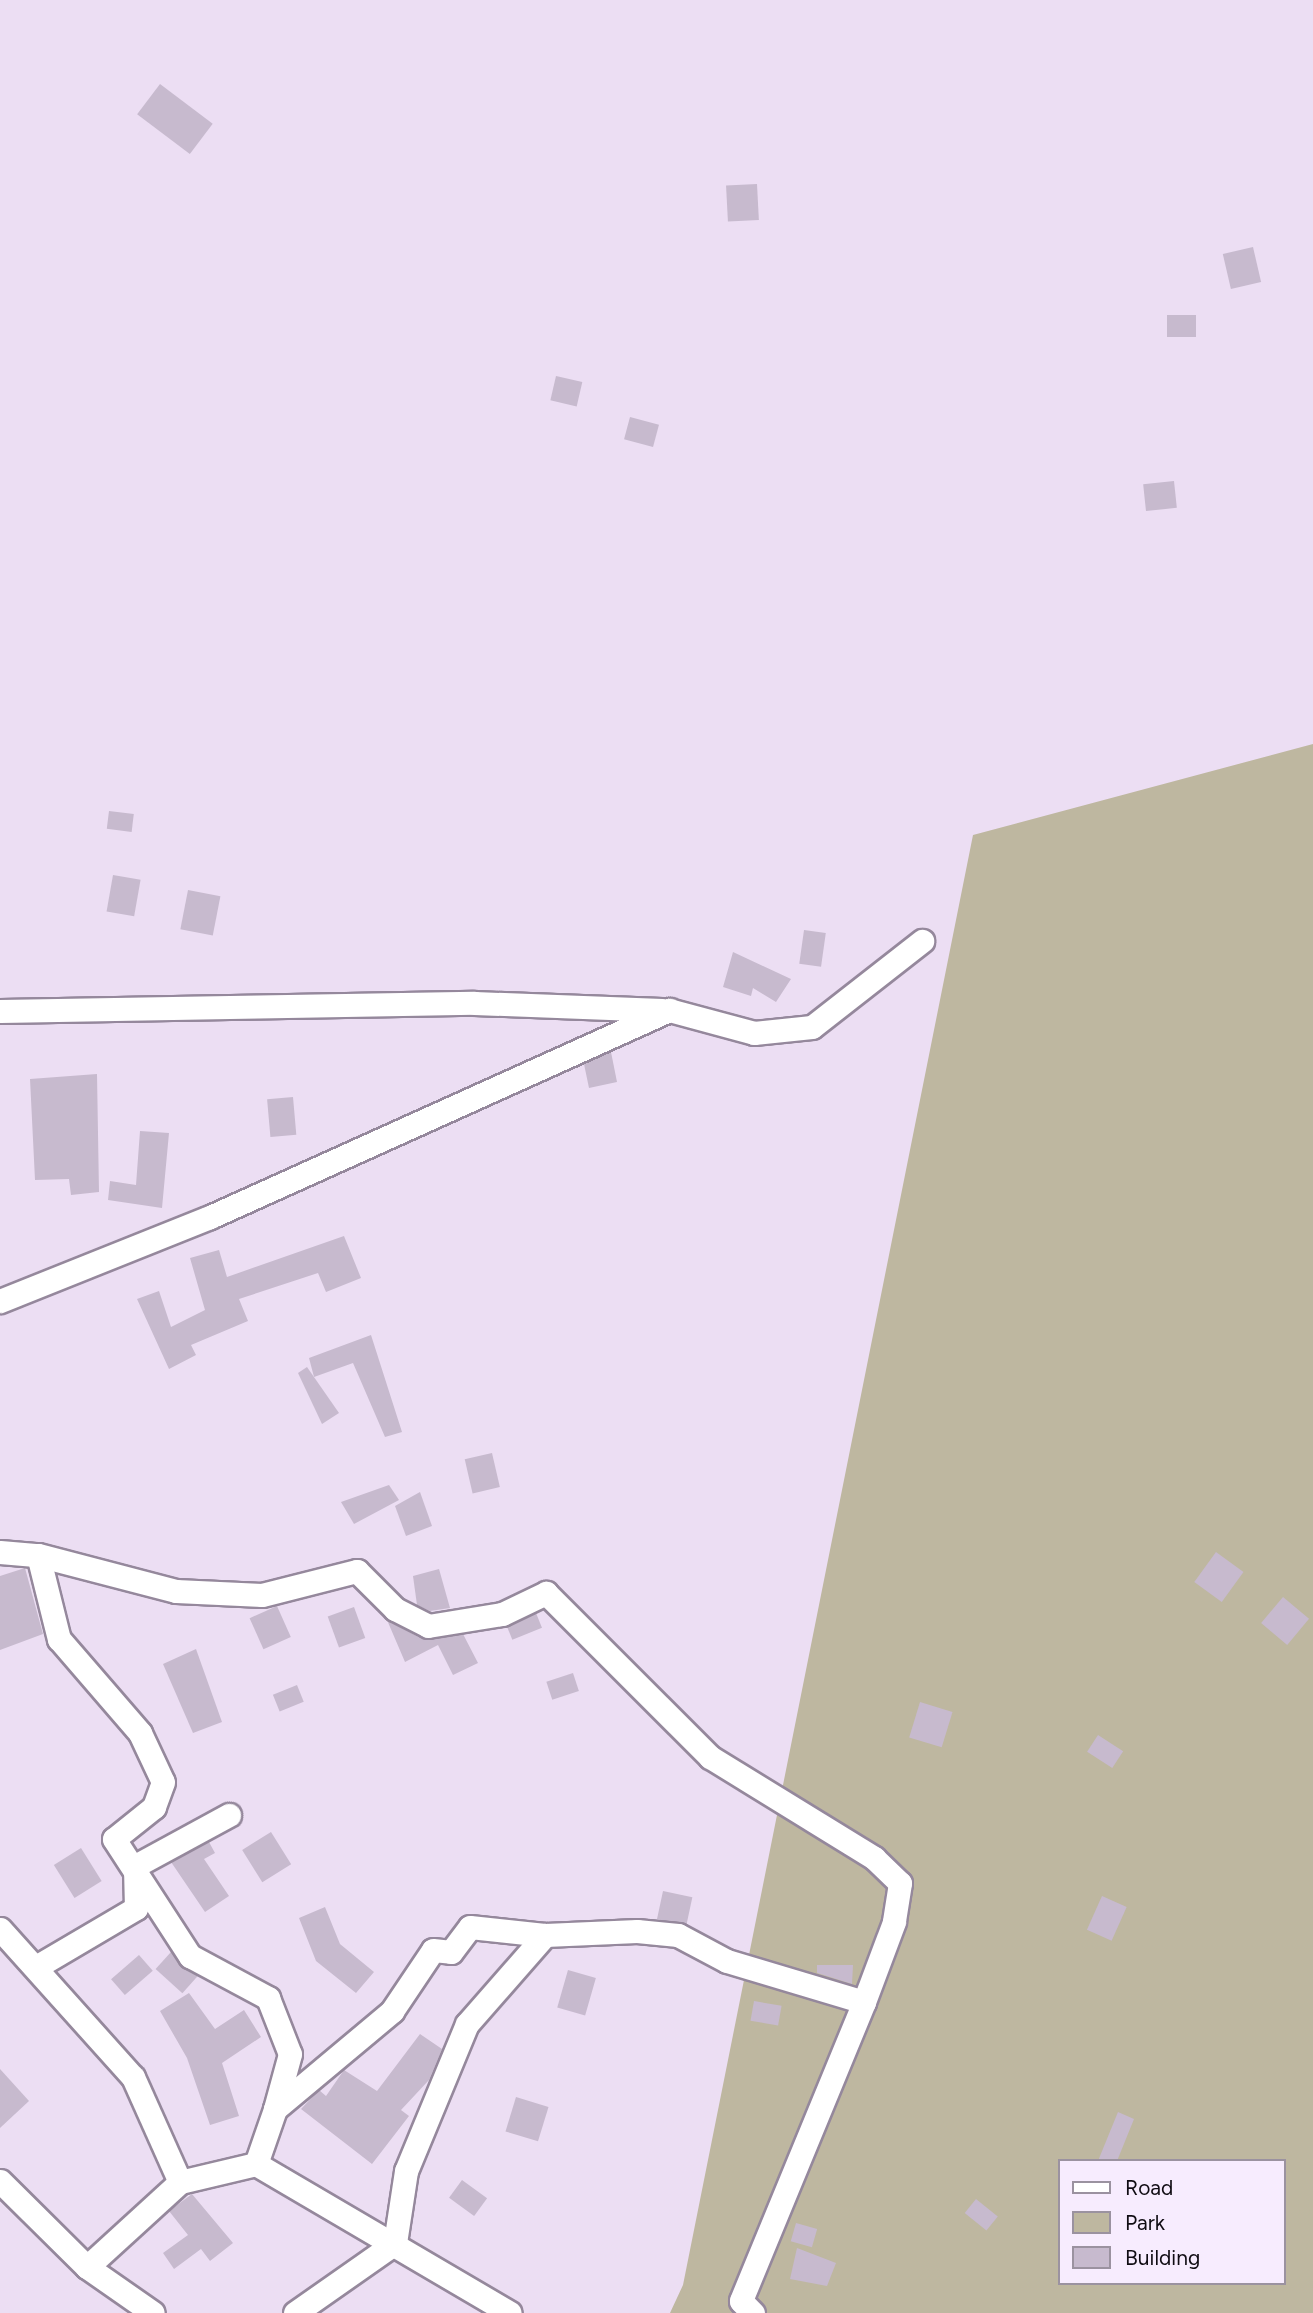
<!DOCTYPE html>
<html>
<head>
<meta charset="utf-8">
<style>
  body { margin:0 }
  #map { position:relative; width:1313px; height:2313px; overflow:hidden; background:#ecdef3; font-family:Figtree,sans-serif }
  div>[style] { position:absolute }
  .green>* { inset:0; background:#beb7a0 }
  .building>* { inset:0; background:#c7bace; transform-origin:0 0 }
  .roads { filter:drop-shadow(2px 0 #95889c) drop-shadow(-2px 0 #95889c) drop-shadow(0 2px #95889c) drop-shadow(0 -2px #95889c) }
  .street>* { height:23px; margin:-11.5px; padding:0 11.5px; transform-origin:11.5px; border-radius:11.5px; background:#fff }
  span { translate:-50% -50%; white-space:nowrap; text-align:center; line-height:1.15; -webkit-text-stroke:5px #f7ecfe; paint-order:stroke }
  .legend { position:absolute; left:1058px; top:2159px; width:228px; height:126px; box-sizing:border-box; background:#f7ecfe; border:2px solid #9b92a0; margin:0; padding:9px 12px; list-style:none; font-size:21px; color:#100c13 }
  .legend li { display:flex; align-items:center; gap:14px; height:35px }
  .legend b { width:35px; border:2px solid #9b92a0 }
</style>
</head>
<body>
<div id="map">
  <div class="green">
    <i style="clip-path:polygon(evenodd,1313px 744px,1313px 2313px,670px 2313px,683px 2285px,973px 835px,1313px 744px,1059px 2161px,1283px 2161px,1283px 2283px,1059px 2283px,1059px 2161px)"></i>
  </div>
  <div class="building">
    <i style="left:160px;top:84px;width:66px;height:38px;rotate:37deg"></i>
    <i style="left:757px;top:184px;width:36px;height:31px;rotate:87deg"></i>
    <i style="left:1253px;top:247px;width:36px;height:31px;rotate:77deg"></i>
    <i style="left:1196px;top:315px;width:22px;height:29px;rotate:90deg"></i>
    <i style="left:556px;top:376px;width:27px;height:25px;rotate:13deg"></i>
    <i style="left:630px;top:417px;width:30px;height:23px;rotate:15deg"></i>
    <i style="left:1174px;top:481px;width:27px;height:31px;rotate:84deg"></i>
    <i style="left:109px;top:811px;width:25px;height:18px;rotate:7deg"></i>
    <i style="left:113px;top:875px;width:28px;height:37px;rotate:10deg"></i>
    <i style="left:188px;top:890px;width:33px;height:40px;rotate:11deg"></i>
    <i style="left:804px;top:930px;width:22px;height:34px;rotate:8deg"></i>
    <i style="clip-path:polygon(733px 952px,791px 979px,776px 1002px,753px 988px,751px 996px,723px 987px)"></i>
    <i style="clip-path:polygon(611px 1052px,617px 1082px,589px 1088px,584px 1064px)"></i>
    <i style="clip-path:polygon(97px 1074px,99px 1192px,71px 1195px,69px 1179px,35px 1180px,30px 1079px)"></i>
    <i style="left:293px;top:1097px;width:38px;height:26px;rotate:85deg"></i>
    <i style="clip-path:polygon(140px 1131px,169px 1133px,162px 1208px,108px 1200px,110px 1181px,136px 1185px)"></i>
    <i style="clip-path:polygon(344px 1236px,361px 1278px,326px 1292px,318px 1273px,239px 1299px,248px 1321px,191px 1345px,196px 1355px,169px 1369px,137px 1299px,159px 1291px,171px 1327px,205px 1310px,190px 1258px,219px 1250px,227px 1277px)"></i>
    <i style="clip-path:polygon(371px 1335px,402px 1432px,385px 1437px,353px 1363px,314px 1377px,309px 1358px)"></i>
    <i style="clip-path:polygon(307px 1367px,339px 1413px,322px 1424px,298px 1373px)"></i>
    <i style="left:492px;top:1453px;width:35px;height:28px;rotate:77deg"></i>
    <i style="clip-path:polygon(389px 1485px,399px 1500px,354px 1524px,341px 1502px)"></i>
    <i style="clip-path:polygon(420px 1492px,432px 1526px,406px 1536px,395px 1506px)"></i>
    <i style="left:1216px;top:1552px;width:34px;height:37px;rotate:36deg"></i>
    <i style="clip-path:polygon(25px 1568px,43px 1634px,0 1650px,0 1576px)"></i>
    <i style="clip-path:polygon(439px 1569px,450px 1608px,430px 1611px,417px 1605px,413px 1576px)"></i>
    <i style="left:1283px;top:1597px;width:34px;height:34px;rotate:40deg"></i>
    <i style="left:277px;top:1606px;width:34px;height:30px;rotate:66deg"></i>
    <i style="left:354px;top:1607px;width:33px;height:28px;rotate:70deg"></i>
    <i style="left:536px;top:1613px;width:16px;height:32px;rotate:68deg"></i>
    <i style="clip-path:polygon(387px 1620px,422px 1639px,463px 1634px,478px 1663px,453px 1675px,438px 1645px,405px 1662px)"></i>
    <i style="clip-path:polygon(196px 1649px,222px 1722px,193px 1733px,163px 1664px)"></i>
    <i style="left:573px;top:1673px;width:19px;height:28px;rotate:72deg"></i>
    <i style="left:297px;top:1685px;width:18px;height:26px;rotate:68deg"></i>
    <i style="left:920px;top:1702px;width:34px;height:37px;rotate:17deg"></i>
    <i style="left:1098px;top:1735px;width:30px;height:20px;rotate:33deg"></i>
    <i style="left:271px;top:1832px;width:38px;height:34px;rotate:58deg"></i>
    <i style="clip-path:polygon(209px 1842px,215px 1853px,204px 1859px,229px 1896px,205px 1912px,171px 1862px)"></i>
    <i style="left:81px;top:1848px;width:39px;height:32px;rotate:58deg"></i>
    <i style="left:663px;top:1891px;width:30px;height:29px;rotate:12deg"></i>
    <i style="left:1102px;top:1896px;width:27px;height:37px;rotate:24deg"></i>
    <i style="clip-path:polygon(325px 1907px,340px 1944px,374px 1972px,356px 1993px,316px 1961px,299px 1918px)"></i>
    <i style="left:171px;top:1952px;width:36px;height:23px;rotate:42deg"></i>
    <i style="left:139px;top:1955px;width:21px;height:37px;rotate:49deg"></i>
    <i style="clip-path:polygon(817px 1965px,853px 1965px,852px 1984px,817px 1973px)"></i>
    <i style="left:568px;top:1970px;width:29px;height:39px;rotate:16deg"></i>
    <i style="clip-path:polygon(189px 1993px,215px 2029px,244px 2010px,261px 2037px,222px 2063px,239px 2116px,210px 2125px,187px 2058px,160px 2011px)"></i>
    <i style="left:754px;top:2001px;width:28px;height:20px;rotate:10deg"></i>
    <i style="clip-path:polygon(420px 2034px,442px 2049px,429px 2080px,401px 2110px,409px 2116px,372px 2164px,301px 2109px,319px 2090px,326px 2096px,344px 2070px,377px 2091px)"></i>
    <i style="clip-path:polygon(0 2069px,29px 2101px,0 2128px)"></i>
    <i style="left:516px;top:2097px;width:34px;height:36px;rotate:17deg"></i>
    <i style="clip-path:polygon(1118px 2112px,1134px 2119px,1117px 2161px,1098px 2161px)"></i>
    <i style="left:462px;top:2180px;width:31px;height:22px;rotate:36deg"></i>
    <i style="clip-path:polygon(192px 2194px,233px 2243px,210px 2261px,201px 2249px,174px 2269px,163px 2253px,188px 2235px,169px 2211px)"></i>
    <i style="left:976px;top:2199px;width:28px;height:18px;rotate:39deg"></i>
    <i style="left:796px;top:2223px;width:22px;height:19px;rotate:16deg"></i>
    <i style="clip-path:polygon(797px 2248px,836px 2263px,827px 2286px,790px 2279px)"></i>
  </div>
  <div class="roads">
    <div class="street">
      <i style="left:0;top:1011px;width:474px;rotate:-1deg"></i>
      <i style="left:474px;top:1003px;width:188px;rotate:2.1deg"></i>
      <i style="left:0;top:1301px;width:226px;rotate:-21.8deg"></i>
      <i style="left:210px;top:1217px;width:504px;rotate:-24.27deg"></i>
      <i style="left:669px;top:1010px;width:88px;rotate:15.1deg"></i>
      <i style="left:754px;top:1033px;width:58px;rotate:-5.9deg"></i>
      <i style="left:812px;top:1027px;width:140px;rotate:-38deg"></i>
      <i style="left:0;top:1552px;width:38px;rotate:5deg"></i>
      <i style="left:38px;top:1555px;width:87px;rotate:76deg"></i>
      <i style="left:59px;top:1639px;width:124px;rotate:49.2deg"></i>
      <i style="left:140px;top:1733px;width:54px;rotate:64.9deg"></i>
      <i style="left:163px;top:1782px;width:27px;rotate:110deg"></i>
      <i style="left:154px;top:1807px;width:51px;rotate:141.3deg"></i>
      <i style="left:114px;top:1839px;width:140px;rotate:57deg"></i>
      <i style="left:190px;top:1956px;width:89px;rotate:28.3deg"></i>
      <i style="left:268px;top:1998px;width:60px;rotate:68.6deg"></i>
      <i style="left:290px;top:2054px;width:57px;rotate:105.3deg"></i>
      <i style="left:38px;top:1555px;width:143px;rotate:14.6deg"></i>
      <i style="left:176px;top:1591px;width:86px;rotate:2.7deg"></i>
      <i style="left:262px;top:1595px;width:98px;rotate:-14.2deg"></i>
      <i style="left:357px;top:1571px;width:54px;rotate:45deg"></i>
      <i style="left:395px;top:1609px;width:37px;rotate:27deg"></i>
      <i style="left:428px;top:1626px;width:75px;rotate:-9.2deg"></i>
      <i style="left:502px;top:1614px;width:49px;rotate:-25.5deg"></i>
      <i style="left:546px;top:1593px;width:232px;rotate:45deg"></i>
      <i style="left:710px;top:1757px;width:193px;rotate:31.6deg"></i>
      <i style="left:874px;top:1858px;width:36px;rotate:44deg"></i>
      <i style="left:900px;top:1883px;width:39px;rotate:99deg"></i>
      <i style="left:894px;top:1922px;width:85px;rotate:110.6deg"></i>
      <i style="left:864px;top:2002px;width:323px;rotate:112.4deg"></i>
      <i style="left:741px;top:2301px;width:17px;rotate:45deg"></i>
      <i style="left:0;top:1929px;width:199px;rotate:48.1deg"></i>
      <i style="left:133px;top:2077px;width:115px;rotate:65.9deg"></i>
      <i style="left:36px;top:1967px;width:116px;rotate:-30.5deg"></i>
      <i style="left:136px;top:1908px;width:42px;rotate:-91.4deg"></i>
      <i style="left:135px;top:1866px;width:107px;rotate:-28.5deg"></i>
      <i style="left:256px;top:2164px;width:294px;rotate:30.4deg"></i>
      <i style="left:0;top:2181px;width:122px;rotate:44.7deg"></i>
      <i style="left:87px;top:2267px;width:126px;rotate:-42.4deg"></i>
      <i style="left:180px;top:2182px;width:78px;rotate:-13.3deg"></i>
      <i style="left:256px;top:2164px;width:58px;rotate:-70.9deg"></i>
      <i style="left:275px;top:2109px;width:153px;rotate:-39.9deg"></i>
      <i style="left:392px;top:2011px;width:73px;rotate:-56.1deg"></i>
      <i style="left:433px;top:1950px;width:18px;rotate:6deg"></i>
      <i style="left:451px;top:1952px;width:31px;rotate:-53deg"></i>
      <i style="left:470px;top:1927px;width:75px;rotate:6.1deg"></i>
      <i style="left:545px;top:1935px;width:92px;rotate:-2.5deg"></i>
      <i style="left:637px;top:1931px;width:41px;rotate:5.6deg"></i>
      <i style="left:678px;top:1935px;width:55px;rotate:28deg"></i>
      <i style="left:727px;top:1961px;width:143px;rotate:16.7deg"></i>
      <i style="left:87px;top:2267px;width:80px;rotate:34.9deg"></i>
      <i style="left:295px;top:2313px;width:122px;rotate:-35deg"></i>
      <i style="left:395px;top:2243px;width:73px;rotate:-81.3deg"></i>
      <i style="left:406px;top:2171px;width:159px;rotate:-67.5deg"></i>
      <i style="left:467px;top:2024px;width:118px;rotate:-48.8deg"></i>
    </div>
  </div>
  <ul class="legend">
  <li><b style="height:9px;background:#fff"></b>Road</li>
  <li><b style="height:19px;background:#beb7a0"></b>Park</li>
  <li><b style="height:19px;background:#c7bace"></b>Building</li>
  </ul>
</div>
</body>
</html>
